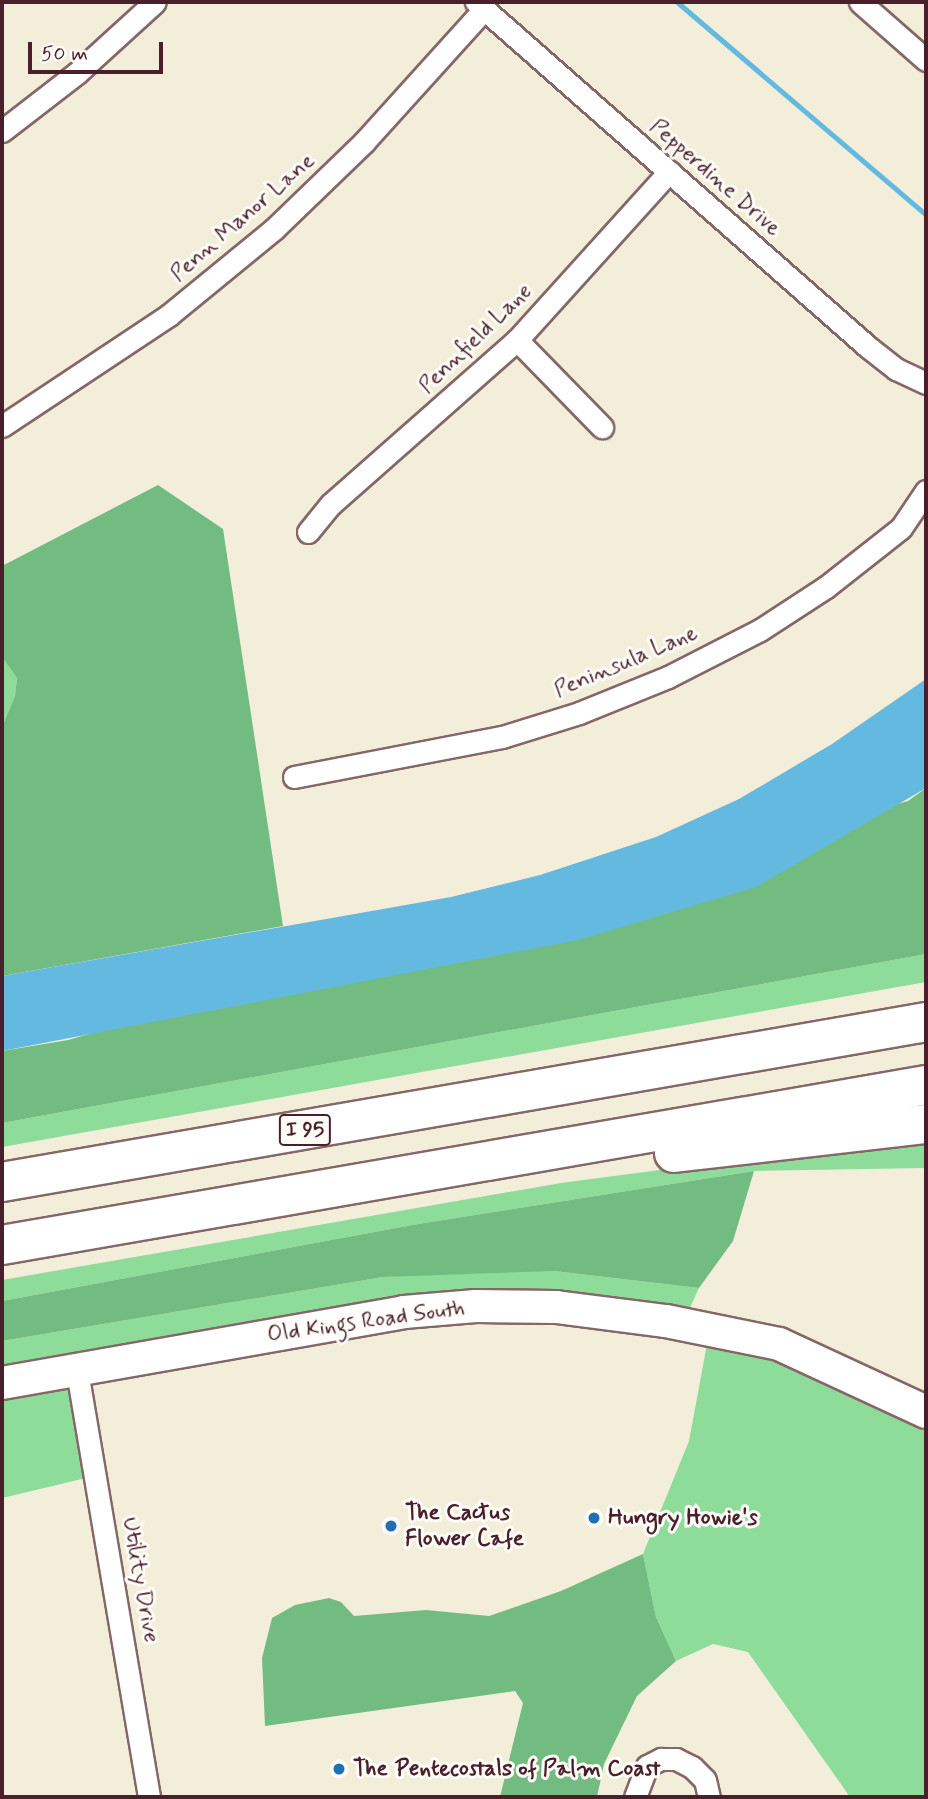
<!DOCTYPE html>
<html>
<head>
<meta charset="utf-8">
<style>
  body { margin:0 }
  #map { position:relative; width:928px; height:1799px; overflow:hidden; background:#f2eed9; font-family:Mynerve,sans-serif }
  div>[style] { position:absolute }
  .green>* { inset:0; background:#8edc9a }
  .forest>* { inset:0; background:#72bc82 }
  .water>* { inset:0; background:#64b9e1 }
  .stream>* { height:5px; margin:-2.5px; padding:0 2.5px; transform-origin:2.5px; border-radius:2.5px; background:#64b9e1 }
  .roads { filter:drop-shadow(2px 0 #856768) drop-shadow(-2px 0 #856768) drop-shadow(0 2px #856768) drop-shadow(0 -2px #856768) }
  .street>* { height:21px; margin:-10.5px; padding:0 10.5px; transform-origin:10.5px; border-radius:10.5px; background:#fff }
  .secondary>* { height:32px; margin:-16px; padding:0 16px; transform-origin:16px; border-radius:16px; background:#fff }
  .highway>* { height:38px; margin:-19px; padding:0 19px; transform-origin:19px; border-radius:19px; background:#fff }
  .dots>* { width:19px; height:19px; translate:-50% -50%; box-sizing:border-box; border:4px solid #fdfcf7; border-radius:50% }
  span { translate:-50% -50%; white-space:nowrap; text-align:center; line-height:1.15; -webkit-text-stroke:6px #fdfcf7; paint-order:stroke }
  .shield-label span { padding:2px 5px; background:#fdfcf7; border:2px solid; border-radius:5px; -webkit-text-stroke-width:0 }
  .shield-label { font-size:21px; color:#4a1f2b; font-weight:700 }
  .street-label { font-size:23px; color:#4a1f2b }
  .poi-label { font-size:23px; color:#4a1f2b; font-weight:700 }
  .left { translate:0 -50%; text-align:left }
  .frame { position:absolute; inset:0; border:4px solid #4a1f2b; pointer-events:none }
  .scale { position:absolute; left:28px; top:42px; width:135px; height:32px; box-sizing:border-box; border:4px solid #4a1f2b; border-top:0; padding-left:9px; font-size:21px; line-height:24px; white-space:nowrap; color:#4a1f2b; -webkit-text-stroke:5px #fdfcf7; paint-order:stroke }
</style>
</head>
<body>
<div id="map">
  <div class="green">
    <i style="clip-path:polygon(2px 657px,17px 678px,15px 696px,2px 727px)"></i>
    <i style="clip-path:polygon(926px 954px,926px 982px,2px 1147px,2px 1123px)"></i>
    <i style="clip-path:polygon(926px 1135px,926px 1168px,754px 1171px,418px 1224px,2px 1301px,2px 1280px,561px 1183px)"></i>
    <i style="clip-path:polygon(466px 1271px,554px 1271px,699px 1288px,688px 1312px,612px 1300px,2px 1369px,2px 1341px,383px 1277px)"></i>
    <i style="clip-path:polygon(707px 1344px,738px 1348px,797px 1369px,926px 1432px,926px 1797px,850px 1797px,748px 1652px,713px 1644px,676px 1661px,656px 1617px,643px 1554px,689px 1441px)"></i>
    <i style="clip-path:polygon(90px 1383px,103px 1474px,2px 1498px,2px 1398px)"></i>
  </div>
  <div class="forest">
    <i style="clip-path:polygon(158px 485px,223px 529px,283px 926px,2px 976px,2px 727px,15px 696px,17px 678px,2px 657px,2px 566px)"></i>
    <i style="clip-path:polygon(926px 788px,926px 954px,2px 1123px,2px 1051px,68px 1040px,908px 801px)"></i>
    <i style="clip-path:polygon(754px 1171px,733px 1241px,699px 1288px,554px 1271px,383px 1277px,2px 1341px,2px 1301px,418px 1224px)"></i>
    <i style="clip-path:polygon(643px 1554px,656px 1617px,676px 1661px,637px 1696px,604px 1764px,597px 1797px,500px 1797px,523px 1703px,515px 1691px,265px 1726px,262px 1658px,272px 1618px,295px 1605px,329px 1598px,341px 1602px,354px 1616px,426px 1610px,489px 1616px,561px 1591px)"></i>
  </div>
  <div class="water">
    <i style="clip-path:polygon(926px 679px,926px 788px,756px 887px,578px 940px,2px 1051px,2px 976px,451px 897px,540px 875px,656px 837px,739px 799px,832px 744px)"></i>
  </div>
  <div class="stream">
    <i style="left:677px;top:2px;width:328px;rotate:40.5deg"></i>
  </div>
  <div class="roads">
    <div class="street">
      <i style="left:476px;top:2px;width:522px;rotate:41.35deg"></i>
      <i style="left:868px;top:347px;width:36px;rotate:38deg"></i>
      <i style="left:896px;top:369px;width:33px;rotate:25deg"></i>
      <i style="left:860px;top:2px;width:88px;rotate:41.3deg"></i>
      <i style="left:2px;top:131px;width:95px;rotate:-37.7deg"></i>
      <i style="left:77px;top:73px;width:105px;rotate:-42.3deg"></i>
      <i style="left:517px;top:340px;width:122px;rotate:45.7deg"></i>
      <i style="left:2px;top:426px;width:201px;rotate:-33.6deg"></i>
      <i style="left:169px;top:315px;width:136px;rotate:-39.3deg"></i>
      <i style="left:274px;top:229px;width:125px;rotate:-44deg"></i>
      <i style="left:364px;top:142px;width:179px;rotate:-47.9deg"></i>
      <i style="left:308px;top:532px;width:36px;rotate:-51deg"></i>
      <i style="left:331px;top:504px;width:248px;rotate:-41.4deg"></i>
      <i style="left:517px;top:340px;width:227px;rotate:-47.9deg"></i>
      <i style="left:294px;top:777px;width:212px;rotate:-10.9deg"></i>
      <i style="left:502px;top:737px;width:81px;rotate:-17.3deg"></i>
      <i style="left:579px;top:713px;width:96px;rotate:-22deg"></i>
      <i style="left:668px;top:677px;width:103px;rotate:-27.1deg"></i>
      <i style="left:760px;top:630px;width:79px;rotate:-33.1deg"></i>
      <i style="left:826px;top:587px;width:95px;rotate:-38.2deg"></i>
      <i style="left:901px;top:528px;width:45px;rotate:-56deg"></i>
      <i style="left:77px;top:1371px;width:432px;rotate:80.4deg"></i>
      <i style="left:635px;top:1797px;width:33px;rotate:-69deg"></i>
      <i style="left:647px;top:1766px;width:16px;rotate:-27deg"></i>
      <i style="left:661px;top:1759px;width:15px"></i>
      <i style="left:676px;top:1759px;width:18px;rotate:27deg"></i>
      <i style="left:692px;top:1767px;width:18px;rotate:45deg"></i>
      <i style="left:705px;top:1780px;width:17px;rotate:77deg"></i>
    </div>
    <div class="secondary">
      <i style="left:2px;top:1383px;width:408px;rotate:-10deg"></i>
      <i style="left:404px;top:1312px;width:72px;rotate:-4.8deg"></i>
      <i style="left:476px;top:1306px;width:80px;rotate:0.7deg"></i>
      <i style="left:556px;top:1307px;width:111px;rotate:7.3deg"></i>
      <i style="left:666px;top:1321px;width:115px;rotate:11.5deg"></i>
      <i style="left:779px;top:1344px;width:162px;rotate:24.8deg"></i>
    </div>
    <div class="highway">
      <i style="left:674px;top:1153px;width:254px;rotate:-6.6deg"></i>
      <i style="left:2px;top:1182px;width:938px;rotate:-9.82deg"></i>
      <i style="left:2px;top:1245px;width:938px;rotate:-9.82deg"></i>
    </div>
  </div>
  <div class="dots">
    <i style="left:594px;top:1518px;background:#1f6fb2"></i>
    <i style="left:391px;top:1526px;background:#1f6fb2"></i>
    <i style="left:339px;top:1769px;background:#1f6fb2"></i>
  </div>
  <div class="shield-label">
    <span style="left:305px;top:1130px">I 95</span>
  </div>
  <div class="street-label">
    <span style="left:715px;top:178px;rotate:41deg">Pepperdine Drive</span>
    <span style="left:243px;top:218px;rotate:-41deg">Penn Manor Lane</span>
    <span style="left:476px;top:339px;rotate:-44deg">Pennfield Lane</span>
    <span style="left:626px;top:662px;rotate:-23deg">Peninsula Lane</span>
    <span style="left:366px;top:1322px;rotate:-8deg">Old Kings Road South</span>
    <span style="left:140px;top:1580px;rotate:80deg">Utility Drive</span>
  </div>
  <div class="poi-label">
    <span class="left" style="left:405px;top:1526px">The Cactus<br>Flower Cafe</span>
    <span class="left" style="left:608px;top:1518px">Hungry Howie's</span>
    <span class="left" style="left:353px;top:1769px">The Pentecostals of Palm Coast</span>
  </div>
  <div class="frame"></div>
  <div class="scale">50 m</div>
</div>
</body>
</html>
